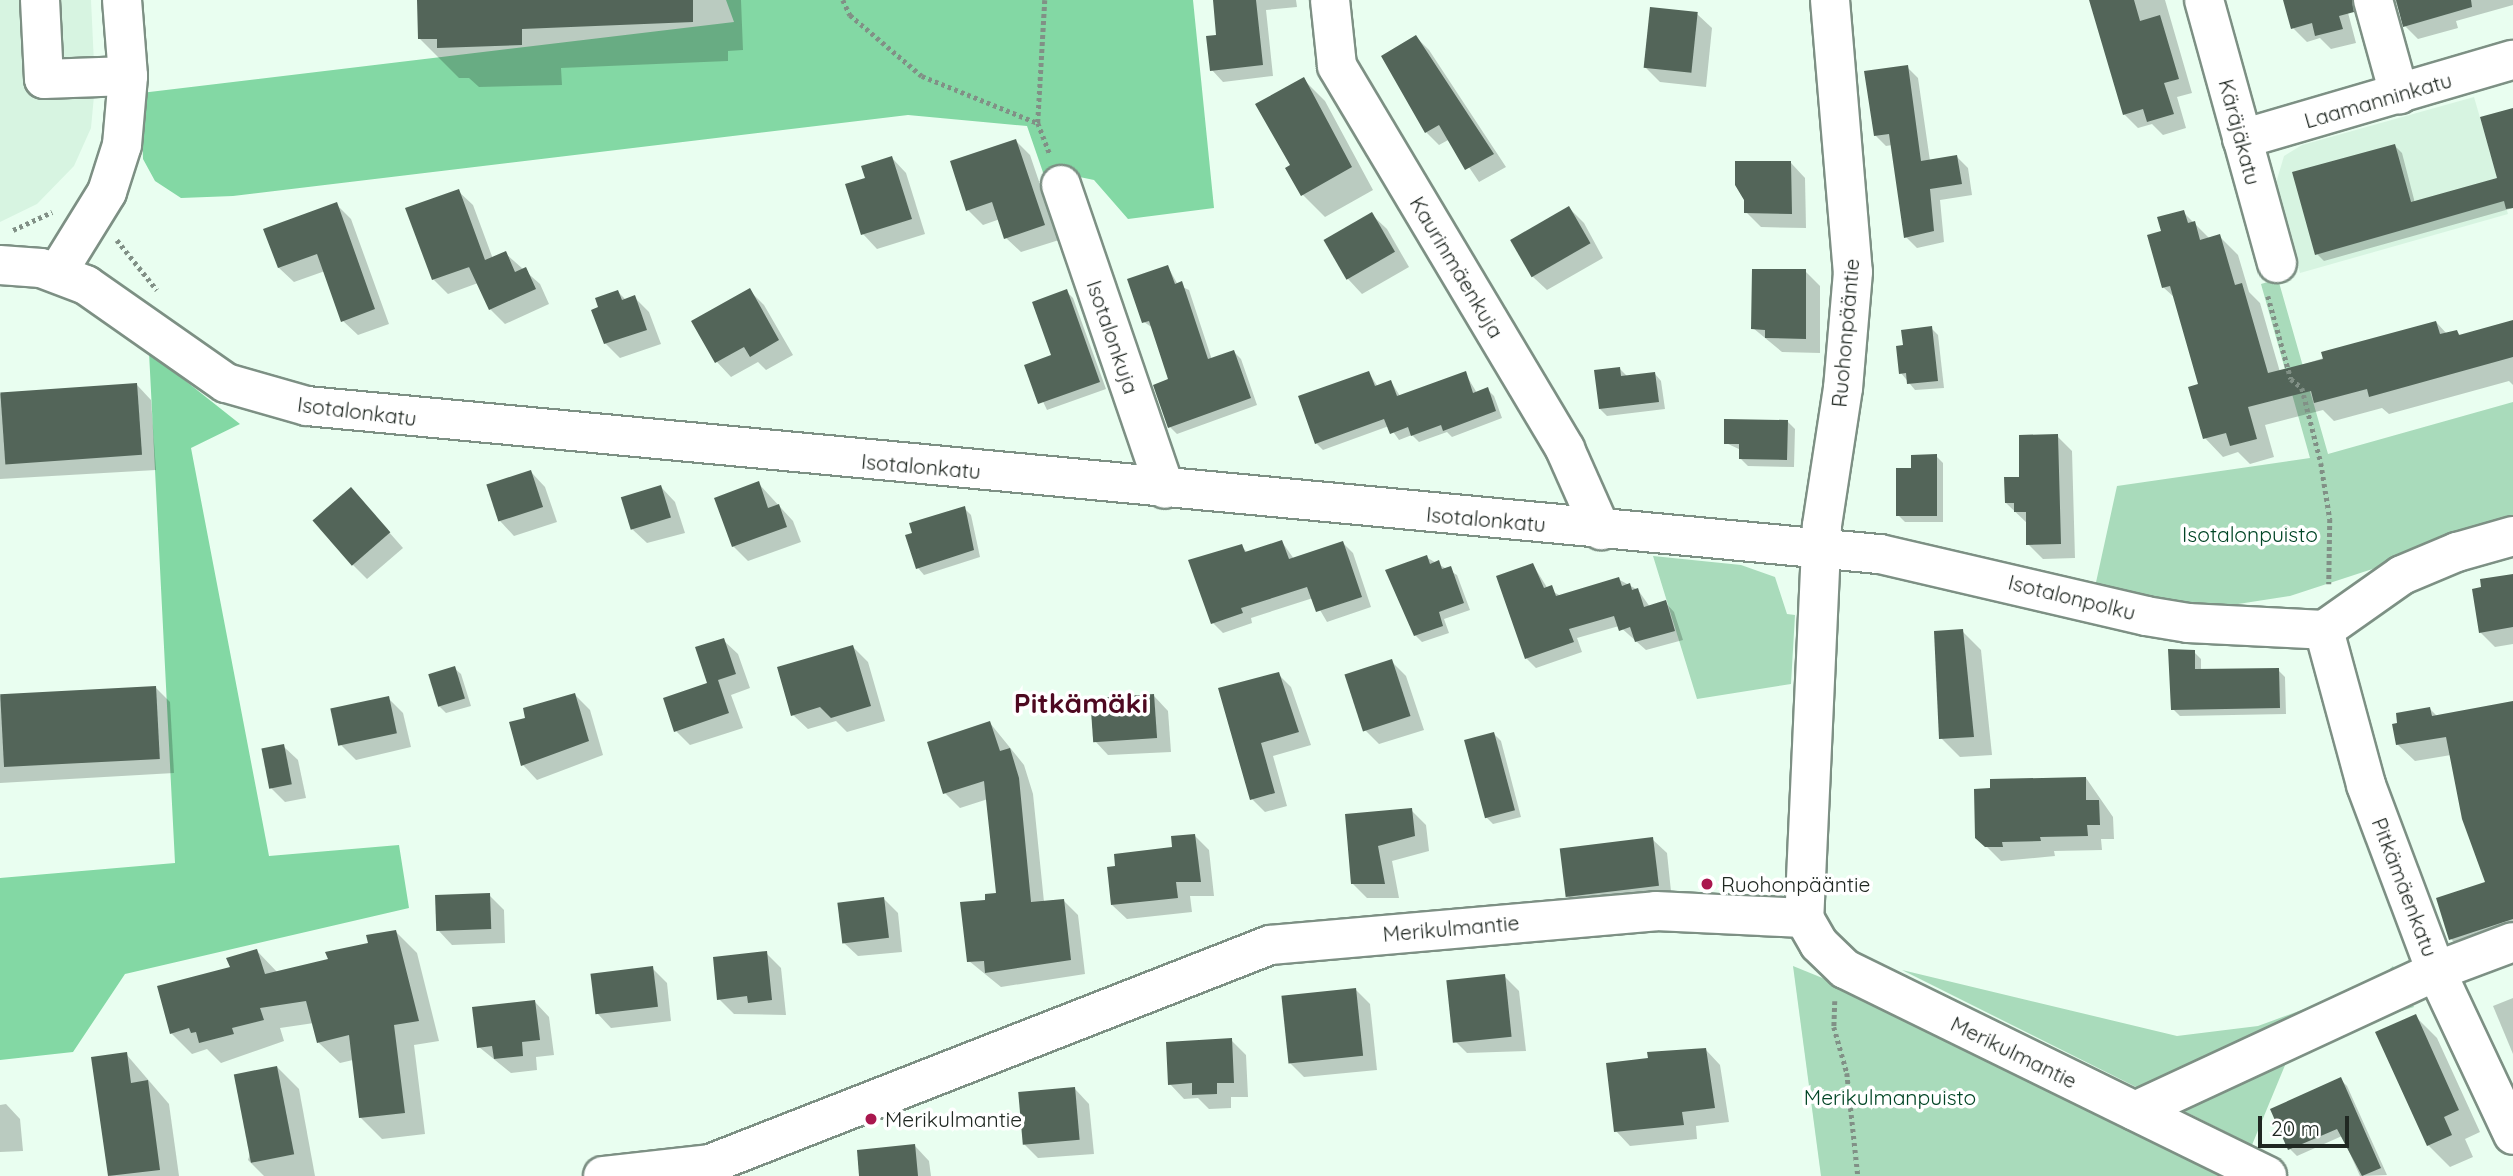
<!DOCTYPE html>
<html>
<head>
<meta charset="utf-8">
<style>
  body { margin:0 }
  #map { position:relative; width:2513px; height:1176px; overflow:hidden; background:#e9fef0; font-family:Quicksand,sans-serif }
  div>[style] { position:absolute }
  .built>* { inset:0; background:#d7f4e1 }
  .green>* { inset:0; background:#a9dbbb }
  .forest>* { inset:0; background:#83d8a4 }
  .shadow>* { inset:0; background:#0003 }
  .building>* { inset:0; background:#536559; transform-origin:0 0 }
  .path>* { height:4.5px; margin-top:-2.25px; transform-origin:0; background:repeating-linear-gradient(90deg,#819086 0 3.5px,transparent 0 7px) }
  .roads { filter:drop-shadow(2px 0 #7d9084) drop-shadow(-2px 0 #7d9084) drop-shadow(0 2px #7d9084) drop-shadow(0 -2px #7d9084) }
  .minor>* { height:38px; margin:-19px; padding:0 19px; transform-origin:19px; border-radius:19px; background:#fff }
  .dots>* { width:19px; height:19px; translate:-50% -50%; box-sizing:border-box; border:4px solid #fff; border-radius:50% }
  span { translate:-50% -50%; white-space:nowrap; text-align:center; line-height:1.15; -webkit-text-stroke:7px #fff; paint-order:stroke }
  .street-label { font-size:21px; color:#202822 }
  .park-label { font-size:21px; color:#004525 }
  .poi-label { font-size:21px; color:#202822 }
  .left { translate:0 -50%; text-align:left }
  .district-label { font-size:28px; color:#4e0921; font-weight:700 }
  .scale { position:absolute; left:2258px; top:1116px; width:91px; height:32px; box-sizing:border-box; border:4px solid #202822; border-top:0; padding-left:9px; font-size:21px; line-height:24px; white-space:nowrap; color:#202822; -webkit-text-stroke:5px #fff; paint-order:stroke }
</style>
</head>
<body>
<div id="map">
  <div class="built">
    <i style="clip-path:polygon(0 0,91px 0,95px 85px,91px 128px,74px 166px,37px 204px,0 222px)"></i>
    <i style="clip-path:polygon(2474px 97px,2508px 214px,2300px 273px,2276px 183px,2284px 156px,2302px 145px)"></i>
  </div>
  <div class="green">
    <i style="clip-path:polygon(2278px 279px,2328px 454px,2513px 402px,2513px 523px,2290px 596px,2238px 604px,2186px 604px,2095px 587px,2117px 486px,2310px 458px,2261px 284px)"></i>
    <i style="clip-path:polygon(1653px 556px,1741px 565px,1775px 577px,1787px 614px,1795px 615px,1791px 684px,1697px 699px)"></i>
    <i style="clip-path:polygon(1793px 966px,1852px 990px,2223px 1176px,1821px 1176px)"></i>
    <i style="clip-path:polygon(2393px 966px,2414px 1007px,2293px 1046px,2252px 1145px,1902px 970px,2177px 1036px,2258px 1026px,2375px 983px)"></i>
  </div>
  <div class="forest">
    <i style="clip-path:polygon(726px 0,1193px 0,1214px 208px,1128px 219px,1094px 180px,1070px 175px,1046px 181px,1027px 126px,908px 115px,233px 196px,181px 198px,155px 181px,143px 159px,141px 93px,734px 22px)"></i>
    <i style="clip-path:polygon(149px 352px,240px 424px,191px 448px,269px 856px,399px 845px,409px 908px,125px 974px,73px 1052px,0 1060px,0 878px,175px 863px)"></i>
  </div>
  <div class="shadow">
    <i style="clip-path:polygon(418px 0,741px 0,743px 50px,728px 51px,728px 61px,561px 68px,562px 85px,479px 87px,469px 78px,459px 78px,419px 38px)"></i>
    <i style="clip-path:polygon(1215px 0,1296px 0,1297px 7px,1266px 10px,1273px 76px,1223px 82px,1212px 70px,1218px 36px)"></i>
    <i style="clip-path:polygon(2091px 0,2165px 0,2192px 93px,2177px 97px,2186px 128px,2163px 135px,2152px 124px,2138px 128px,2124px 114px)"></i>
    <i style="clip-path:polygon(2285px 0,2358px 0,2359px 5px,2347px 9px,2356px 43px,2331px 49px,2320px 38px,2307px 42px,2293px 28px)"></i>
    <i style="clip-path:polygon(2395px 0,2513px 0,2513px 5px,2456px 21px,2458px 28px,2418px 39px,2405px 26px)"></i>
    <i style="clip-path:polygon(1697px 14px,1712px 28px,1706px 87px,1660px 82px,1645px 67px)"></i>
    <i style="clip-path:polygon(1416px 37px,1429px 50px,1506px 167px,1479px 182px,1450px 139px,1439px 145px,1426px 132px)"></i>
    <i style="clip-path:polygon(1907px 67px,1918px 78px,1930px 161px,1957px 157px,1968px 168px,1972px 195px,1940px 200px,1944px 242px,1917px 248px,1906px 237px,1892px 145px,1886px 146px,1875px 135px)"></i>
    <i style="clip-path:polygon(1303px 79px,1325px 101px,1373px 190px,1325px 217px,1303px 195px,1287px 169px,1293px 166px)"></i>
    <i style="clip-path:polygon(2513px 110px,2513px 208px,2324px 261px,2317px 254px,2395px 146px,2402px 153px,2415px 203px,2499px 179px)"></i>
    <i style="clip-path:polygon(1016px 141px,1030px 155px,1059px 240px,1021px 252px,1006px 238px,1000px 219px,983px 225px,968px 210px)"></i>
    <i style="clip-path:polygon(892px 158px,906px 173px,925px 234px,877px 249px,863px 234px,867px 179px)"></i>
    <i style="clip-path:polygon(1791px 163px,1805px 178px,1806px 228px,1761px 227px,1746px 212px)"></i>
    <i style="clip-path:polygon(458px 191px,473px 205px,493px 259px,505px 253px,540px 284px,549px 304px,505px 324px,490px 309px,478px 283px,448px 294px,433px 279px)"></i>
    <i style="clip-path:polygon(336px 204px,351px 219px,389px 324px,358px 335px,343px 321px,325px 271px,294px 282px,279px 268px,266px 230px)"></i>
    <i style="clip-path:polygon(1569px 208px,1584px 223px,1603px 258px,1547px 290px,1532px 276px)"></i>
    <i style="clip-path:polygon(2183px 212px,2210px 239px,2219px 236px,2238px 255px,2249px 292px,2260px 303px,2280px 372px,2436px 322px,2447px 334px,2457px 332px,2461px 336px,2513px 321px,2513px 385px,2509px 381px,2389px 414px,2382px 408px,2334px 421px,2323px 410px,2265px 425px,2274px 457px,2250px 464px,2238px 452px,2223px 457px,2205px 438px,2200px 385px,2175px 298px,2163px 287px,2163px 232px)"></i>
    <i style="clip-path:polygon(1372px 215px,1387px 229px,1409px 267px,1362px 294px,1348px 279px,1326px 241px)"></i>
    <i style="clip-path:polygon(1168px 267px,1178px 285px,1189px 290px,1212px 360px,1234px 352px,1241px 359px,1257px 405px,1177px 434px,1170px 427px,1170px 380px,1153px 328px,1144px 322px)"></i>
    <i style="clip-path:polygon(1805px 271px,1820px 286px,1820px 353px,1782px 352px,1753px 328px)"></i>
    <i style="clip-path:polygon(749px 290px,764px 305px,793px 355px,766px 370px,758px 362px,731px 377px,717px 362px,694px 322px)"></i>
    <i style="clip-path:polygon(1066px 291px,1073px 298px,1106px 389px,1047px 410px,1026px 366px,1053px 356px)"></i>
    <i style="clip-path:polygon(618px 292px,626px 300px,634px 297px,649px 312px,661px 344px,620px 358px,605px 343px)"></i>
    <i style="clip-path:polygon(1931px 328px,1938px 335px,1944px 388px,1915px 390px,1901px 373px,1905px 347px)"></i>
    <i style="clip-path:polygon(1620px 369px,1627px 376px,1655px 374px,1661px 381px,1665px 409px,1607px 416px,1600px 409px)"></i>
    <i style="clip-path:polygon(1369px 373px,1378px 387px,1391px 382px,1400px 396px,1465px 373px,1477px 393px,1487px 389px,1494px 396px,1502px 418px,1452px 437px,1447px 432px,1419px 442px,1412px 435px,1399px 440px,1389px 426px,1323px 450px,1316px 443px)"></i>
    <i style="clip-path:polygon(137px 385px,151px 400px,156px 470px,0 479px,0 394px)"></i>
    <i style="clip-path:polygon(1788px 422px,1795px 429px,1794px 467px,1748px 466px,1741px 459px,1741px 450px,1726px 443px)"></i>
    <i style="clip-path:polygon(2057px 436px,2072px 451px,2075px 558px,2043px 559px,2028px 544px,2028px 524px,2006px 503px)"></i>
    <i style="clip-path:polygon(1936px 456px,1943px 463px,1943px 522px,1905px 522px,1898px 515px,1913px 470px)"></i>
    <i style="clip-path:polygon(531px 472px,545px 487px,557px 522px,514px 536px,500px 521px)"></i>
    <i style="clip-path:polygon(758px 483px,793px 521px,801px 542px,748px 561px,733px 546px)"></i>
    <i style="clip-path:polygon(661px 487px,675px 502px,685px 533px,647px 543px,632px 529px)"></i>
    <i style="clip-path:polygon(351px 489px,403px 548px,367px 579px,352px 564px)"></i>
    <i style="clip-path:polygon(964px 508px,971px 515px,980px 557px,924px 575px,918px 568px)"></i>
    <i style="clip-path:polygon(1282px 542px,1294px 559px,1343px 543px,1353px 553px,1371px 607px,1327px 622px,1313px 598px,1251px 618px,1252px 623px,1223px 633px,1213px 623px,1241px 546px,1248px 553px)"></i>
    <i style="clip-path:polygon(1426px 557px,1457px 575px,1470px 610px,1444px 619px,1449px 633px,1422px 642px,1415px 635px)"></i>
    <i style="clip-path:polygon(1533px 565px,1548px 589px,1561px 596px,1618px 579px,1638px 590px,1650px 607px,1665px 602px,1674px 612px,1683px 640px,1646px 650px,1619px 626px,1577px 638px,1582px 652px,1536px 668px,1527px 659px,1498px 577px)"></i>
    <i style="clip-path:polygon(2513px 576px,2513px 644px,2495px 647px,2480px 632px,2483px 589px)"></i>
    <i style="clip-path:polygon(1962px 631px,1981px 650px,1992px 755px,1960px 757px,1941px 738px)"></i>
    <i style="clip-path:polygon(723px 640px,738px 654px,750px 688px,731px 695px,743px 728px,690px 745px,676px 731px,709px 684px)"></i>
    <i style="clip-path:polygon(853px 647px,868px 662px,885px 721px,847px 732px,836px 721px,808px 729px,793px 715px)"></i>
    <i style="clip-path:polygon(2194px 652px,2201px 659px,2201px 671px,2278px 670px,2285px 677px,2286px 714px,2180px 716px,2173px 709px)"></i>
    <i style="clip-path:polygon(1391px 661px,1406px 676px,1424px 730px,1379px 744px,1364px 729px)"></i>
    <i style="clip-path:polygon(454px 668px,461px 674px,471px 706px,446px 713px,439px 706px)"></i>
    <i style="clip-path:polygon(1278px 674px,1291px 687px,1311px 745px,1273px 756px,1287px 806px,1265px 812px,1252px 799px,1220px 689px)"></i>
    <i style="clip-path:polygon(156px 688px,170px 702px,174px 773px,0 783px,0 696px)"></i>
    <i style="clip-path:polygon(575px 695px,590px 710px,603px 755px,537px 780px,523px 765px,527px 719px)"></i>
    <i style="clip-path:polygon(1154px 696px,1168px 711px,1171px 752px,1108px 755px,1094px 740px)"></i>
    <i style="clip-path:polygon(388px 698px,403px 713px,411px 747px,356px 760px,341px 745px)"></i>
    <i style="clip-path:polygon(2513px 703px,2513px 942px,2468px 957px,2451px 939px,2438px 900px,2487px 883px,2451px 755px,2415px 761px,2397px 744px,2430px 709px,2438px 717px)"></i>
    <i style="clip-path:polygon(990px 723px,1024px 765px,1033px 794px,1044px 902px,1064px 901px,1078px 915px,1085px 974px,1001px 987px,969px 961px,987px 902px,998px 895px,988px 799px,960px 808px,945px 793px)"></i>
    <i style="clip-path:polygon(1494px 734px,1501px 741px,1521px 817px,1493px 824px,1486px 817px)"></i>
    <i style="clip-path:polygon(283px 746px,298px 760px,306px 798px,285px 802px,270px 787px)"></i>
    <i style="clip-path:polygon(2086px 778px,2113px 817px,2114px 839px,2101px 839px,2102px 850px,2054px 851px,2055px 856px,2001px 861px,1977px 837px)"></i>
    <i style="clip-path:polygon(1411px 810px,1426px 825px,1429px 851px,1392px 861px,1399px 898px,1367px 898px,1352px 883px,1347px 816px)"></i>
    <i style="clip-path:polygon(1195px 836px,1209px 850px,1214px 896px,1190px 896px,1192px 912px,1127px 919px,1112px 905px)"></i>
    <i style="clip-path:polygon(1652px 839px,1667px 853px,1672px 901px,1583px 911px,1568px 896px)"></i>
    <i style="clip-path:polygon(489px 895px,504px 910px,505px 943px,452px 945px,438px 930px)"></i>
    <i style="clip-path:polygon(884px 899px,898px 913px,902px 952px,858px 956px,843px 942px)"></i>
    <i style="clip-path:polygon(396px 932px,417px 953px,439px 1041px,414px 1045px,425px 1134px,382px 1139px,361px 1118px,353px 1060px,340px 1063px,319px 1043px,314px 1023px,280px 1028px,284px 1041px,221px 1063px,207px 1049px,192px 1054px,171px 1033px,232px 968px,257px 951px,278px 973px,330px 960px)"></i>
    <i style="clip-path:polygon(766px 953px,781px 968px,786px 1015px,734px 1014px,719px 999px)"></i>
    <i style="clip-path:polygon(652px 968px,667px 983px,671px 1021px,611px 1028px,597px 1013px)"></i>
    <i style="clip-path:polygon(1504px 976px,1519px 991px,1526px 1051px,1467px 1053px,1453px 1039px)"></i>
    <i style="clip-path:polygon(1356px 990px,1370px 1004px,1377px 1070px,1304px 1077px,1289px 1062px)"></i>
    <i style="clip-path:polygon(2513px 998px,2513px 1054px,2493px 1006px)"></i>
    <i style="clip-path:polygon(535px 1002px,549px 1017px,554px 1055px,536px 1057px,537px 1070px,511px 1073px,479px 1047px)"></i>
    <i style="clip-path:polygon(2415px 1016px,2437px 1038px,2480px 1132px,2465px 1139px,2473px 1157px,2450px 1167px,2428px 1145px)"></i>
    <i style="clip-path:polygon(1231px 1040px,1246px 1055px,1248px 1097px,1231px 1097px,1231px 1108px,1209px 1109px,1198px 1098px,1184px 1099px,1170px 1084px)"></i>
    <i style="clip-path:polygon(1706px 1050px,1720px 1065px,1729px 1122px,1696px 1126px,1697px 1139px,1630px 1146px,1616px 1131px)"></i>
    <i style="clip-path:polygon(126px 1054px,169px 1104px,179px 1176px,110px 1176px,93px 1059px)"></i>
    <i style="clip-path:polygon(277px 1067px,299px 1089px,315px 1176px,264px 1176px,248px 1160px)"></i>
    <i style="clip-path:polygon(2340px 1079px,2347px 1086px,2387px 1175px,2360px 1176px,2342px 1136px,2297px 1156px,2290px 1149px)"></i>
    <i style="clip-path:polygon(1075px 1089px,1089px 1104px,1094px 1154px,1038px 1158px,1024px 1144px)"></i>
    <i style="clip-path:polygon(6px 1104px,20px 1119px,23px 1151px,0 1152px,0 1105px)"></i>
    <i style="clip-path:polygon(915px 1146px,929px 1161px,931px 1176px,861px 1176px)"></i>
  </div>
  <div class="building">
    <i style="clip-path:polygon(417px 0,693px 0,693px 22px,522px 29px,522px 45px,437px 48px,437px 39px,418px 39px)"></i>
    <i style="clip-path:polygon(1213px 0,1256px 0,1263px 65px,1210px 71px,1206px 36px,1216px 35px)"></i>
    <i style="clip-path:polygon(2089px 0,2134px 0,2140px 21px,2160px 15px,2179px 79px,2164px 83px,2174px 114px,2147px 122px,2143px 109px,2123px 115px)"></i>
    <i style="clip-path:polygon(2283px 0,2352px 0,2354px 12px,2339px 16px,2343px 29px,2315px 36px,2312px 23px,2291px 29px)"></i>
    <i style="clip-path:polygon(2396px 0,2471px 0,2472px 7px,2403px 27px)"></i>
    <i style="left:1650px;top:7px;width:48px;height:61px;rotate:6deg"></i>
    <i style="clip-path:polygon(1416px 35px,1494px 154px,1465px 170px,1439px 125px,1425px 133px,1381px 56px)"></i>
    <i style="clip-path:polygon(1908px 65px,1921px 161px,1957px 155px,1962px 184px,1930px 189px,1934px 231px,1904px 238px,1889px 134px,1874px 136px,1864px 71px)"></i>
    <i style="clip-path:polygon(1304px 77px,1352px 167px,1301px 196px,1285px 168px,1290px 165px,1255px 104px)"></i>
    <i style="clip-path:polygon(2513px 108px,2513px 208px,2506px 209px,2504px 201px,2315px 255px,2292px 172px,2395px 144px,2411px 202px,2497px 178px,2480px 117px)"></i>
    <i style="clip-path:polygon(1016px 139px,1045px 225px,1004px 239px,992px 202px,966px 211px,950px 161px)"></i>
    <i style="clip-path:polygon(892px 156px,912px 219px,861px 235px,845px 184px,865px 178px,861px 166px)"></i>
    <i style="clip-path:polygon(1735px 161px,1791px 161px,1792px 214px,1744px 213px,1744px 200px,1735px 185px)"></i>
    <i style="clip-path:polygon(459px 189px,485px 260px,506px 251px,515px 272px,526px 267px,536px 289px,489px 310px,469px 267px,475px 265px,432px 280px,405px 208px)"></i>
    <i style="clip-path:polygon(337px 202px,375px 309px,341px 322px,317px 254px,278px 268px,263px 229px)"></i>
    <i style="left:1569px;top:206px;width:43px;height:68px;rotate:60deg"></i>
    <i style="clip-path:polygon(2184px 210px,2188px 223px,2195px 221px,2200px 240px,2220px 234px,2235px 285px,2242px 283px,2268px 373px,2323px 359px,2321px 352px,2436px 321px,2440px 334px,2457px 330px,2459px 335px,2513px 320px,2513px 357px,2369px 397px,2367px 389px,2314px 403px,2311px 391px,2248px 407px,2257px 439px,2230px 446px,2226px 433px,2203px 439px,2188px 387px,2198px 384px,2170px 286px,2162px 288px,2147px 235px,2161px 231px,2157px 217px)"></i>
    <i style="left:1372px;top:212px;width:46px;height:56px;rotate:60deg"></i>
    <i style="clip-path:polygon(1168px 265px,1175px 284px,1182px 281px,1208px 359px,1234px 350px,1251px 398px,1168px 428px,1153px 385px,1168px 379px,1149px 321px,1142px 323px,1127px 279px)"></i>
    <i style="clip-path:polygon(1752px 269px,1806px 269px,1806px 339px,1765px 338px,1765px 330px,1751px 329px)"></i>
    <i style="clip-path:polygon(750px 288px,779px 340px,750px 357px,744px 347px,715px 363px,691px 321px)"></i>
    <i style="clip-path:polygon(1067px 289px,1100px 382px,1038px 404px,1024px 365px,1051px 355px,1032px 302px)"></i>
    <i style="clip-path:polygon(618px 290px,622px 300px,635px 295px,647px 330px,604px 344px,591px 310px,598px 307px,595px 298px)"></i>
    <i style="clip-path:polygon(1932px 326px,1938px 381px,1907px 384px,1906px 373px,1899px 374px,1896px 346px,1903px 345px,1901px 330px)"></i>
    <i style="clip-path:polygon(1620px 367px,1621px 376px,1655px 372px,1659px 402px,1599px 409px,1594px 370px)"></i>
    <i style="clip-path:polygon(1369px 371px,1375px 386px,1391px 380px,1397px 396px,1466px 371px,1473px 393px,1488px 387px,1496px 411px,1443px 431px,1441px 425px,1411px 436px,1408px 427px,1390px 434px,1384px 419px,1315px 444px,1298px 396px)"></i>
    <i style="left:137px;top:383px;width:72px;height:137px;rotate:86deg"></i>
    <i style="clip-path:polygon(1724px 419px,1788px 420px,1787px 460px,1739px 459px,1739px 444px,1724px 444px)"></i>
    <i style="clip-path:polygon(2058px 434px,2061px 544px,2026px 545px,2026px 512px,2014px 512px,2014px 503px,2005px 503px,2004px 477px,2019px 477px,2019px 435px)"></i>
    <i style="clip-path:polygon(1937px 454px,1937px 516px,1896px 516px,1896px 468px,1911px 468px,1911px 455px)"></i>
    <i style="left:531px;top:470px;width:39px;height:47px;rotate:72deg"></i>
    <i style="clip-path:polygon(759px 481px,768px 508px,779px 504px,787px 527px,732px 547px,714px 498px)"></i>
    <i style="left:661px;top:485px;width:34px;height:42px;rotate:73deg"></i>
    <i style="left:351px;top:487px;width:60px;height:51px;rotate:49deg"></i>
    <i style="clip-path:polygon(965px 506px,974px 550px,916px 569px,905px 535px,912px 533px,909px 523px)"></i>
    <i style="clip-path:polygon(1282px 540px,1289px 559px,1343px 541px,1362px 597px,1316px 612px,1307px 587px,1241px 608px,1243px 613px,1211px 624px,1188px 560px,1242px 544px,1245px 552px)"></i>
    <i style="clip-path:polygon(1427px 555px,1430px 564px,1439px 560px,1442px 569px,1451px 566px,1464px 603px,1439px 612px,1443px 626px,1414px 636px,1385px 570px)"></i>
    <i style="clip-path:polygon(1533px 563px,1544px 588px,1552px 585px,1556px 596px,1619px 577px,1622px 586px,1630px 583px,1632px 590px,1638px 588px,1644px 607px,1666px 600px,1675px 631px,1635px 642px,1630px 627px,1619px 631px,1614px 616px,1569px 629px,1574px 642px,1525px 659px,1496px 576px)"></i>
    <i style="clip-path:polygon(2513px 574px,2513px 627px,2479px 633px,2472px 589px,2481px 587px,2480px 579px)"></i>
    <i style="clip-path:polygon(1963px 629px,1974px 737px,1939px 739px,1934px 631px)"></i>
    <i style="clip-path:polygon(724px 638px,736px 674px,718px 680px,729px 713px,674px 732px,663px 698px,707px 683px,695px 647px)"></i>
    <i style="clip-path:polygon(853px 645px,871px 706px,831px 718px,820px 707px,791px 716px,777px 667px)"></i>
    <i style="clip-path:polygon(2168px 649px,2195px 650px,2195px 669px,2279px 668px,2280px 708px,2171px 710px)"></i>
    <i style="left:1392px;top:659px;width:60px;height:50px;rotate:72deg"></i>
    <i style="left:455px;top:666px;width:34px;height:28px;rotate:73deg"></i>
    <i style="clip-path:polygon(1279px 672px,1299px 732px,1261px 743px,1275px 793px,1250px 800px,1218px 688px)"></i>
    <i style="left:156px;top:686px;width:73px;height:156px;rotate:87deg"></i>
    <i style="clip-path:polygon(575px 693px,589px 741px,521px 766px,509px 722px,525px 718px,523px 708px)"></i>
    <i style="left:1154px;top:694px;width:44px;height:64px;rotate:86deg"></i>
    <i style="left:389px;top:696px;width:38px;height:60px;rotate:78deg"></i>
    <i style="clip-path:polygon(2513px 701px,2513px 919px,2449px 940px,2436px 898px,2485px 882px,2462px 819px,2446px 737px,2396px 745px,2392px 724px,2397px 723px,2396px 713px,2430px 707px,2432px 716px)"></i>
    <i style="clip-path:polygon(990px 721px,1000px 751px,1010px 748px,1019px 778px,1031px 902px,1064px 899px,1071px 960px,985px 973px,984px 961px,967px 962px,960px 902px,985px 900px,985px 894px,996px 893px,984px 781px,943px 794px,927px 742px)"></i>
    <i style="left:1494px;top:732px;width:81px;height:31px;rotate:75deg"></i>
    <i style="left:284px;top:744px;width:41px;height:23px;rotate:79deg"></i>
    <i style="clip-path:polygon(2086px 777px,2086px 800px,2099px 800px,2100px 825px,2087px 825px,2088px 836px,2040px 837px,2041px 841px,2002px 842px,2003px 847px,1985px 847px,1975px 838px,1974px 789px,1990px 788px,1990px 779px)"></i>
    <i style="clip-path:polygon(1412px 808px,1415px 836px,1378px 846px,1385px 884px,1351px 884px,1345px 814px)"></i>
    <i style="clip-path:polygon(1195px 834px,1201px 882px,1176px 882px,1178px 898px,1111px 905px,1107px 867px,1115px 866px,1114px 854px,1172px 847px,1171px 836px)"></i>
    <i style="left:1653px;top:837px;width:49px;height:94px;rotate:83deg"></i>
    <i style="left:490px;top:893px;width:36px;height:55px;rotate:88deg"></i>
    <i style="left:884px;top:897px;width:41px;height:47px;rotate:83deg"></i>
    <i style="clip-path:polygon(396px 930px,419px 1021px,394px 1025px,405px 1113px,359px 1118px,349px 1035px,317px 1043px,306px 1001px,260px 1008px,264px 1020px,232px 1028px,234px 1034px,199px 1043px,196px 1032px,191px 1033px,189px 1028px,170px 1034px,157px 986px,230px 967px,226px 958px,257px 949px,265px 974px,328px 959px,325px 952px,368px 943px,366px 935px)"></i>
    <i style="clip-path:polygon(767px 951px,772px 1000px,748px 1003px,747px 996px,717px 1000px,713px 957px)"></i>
    <i style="left:653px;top:966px;width:41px;height:63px;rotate:83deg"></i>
    <i style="left:1505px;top:974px;width:63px;height:59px;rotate:84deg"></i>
    <i style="left:1356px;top:988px;width:68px;height:75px;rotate:84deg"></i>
    <i style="clip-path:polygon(535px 1000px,540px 1040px,522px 1042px,523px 1056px,494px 1059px,492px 1046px,477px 1048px,472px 1007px)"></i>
    <i style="clip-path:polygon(2416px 1014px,2459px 1110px,2444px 1117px,2452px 1135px,2427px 1146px,2375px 1032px)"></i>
    <i style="clip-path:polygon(1232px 1038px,1234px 1083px,1217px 1083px,1217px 1094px,1192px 1095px,1192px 1083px,1168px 1085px,1166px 1042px)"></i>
    <i style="clip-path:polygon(1706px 1048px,1715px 1108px,1682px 1112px,1684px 1125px,1614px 1132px,1606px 1063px,1648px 1058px,1647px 1052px)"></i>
    <i style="clip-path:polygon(127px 1052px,131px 1083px,148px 1080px,160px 1170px,108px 1176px,91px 1057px)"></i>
    <i style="left:277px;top:1066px;width:90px;height:44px;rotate:79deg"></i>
    <i style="clip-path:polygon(2341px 1077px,2381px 1168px,2362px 1176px,2337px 1129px,2288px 1150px,2270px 1109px)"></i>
    <i style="left:1075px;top:1087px;width:53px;height:57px;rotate:85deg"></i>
    <i style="clip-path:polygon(915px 1144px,918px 1176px,859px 1176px,857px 1150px)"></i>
  </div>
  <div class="path">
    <i style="left:843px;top:0;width:17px;rotate:65deg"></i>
    <i style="left:850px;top:15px;width:94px;rotate:40.3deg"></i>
    <i style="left:922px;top:76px;width:125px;rotate:22.1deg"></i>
    <i style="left:1045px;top:0;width:123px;rotate:93.3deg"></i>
    <i style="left:1038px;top:123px;width:34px;rotate:69deg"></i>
    <i style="left:13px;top:230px;width:43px;rotate:-24.8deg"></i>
    <i style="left:117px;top:240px;width:64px;rotate:51.3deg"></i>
    <i style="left:2268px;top:296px;width:86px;rotate:74.5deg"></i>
    <i style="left:2291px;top:379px;width:14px;rotate:39deg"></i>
    <i style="left:2302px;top:388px;width:77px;rotate:75.8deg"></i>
    <i style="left:2321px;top:463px;width:57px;rotate:80.9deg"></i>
    <i style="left:2330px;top:519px;width:65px;rotate:90.9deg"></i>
    <i style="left:1835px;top:1001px;width:26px;rotate:92deg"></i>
    <i style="left:1834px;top:1027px;width:48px;rotate:74.2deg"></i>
    <i style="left:1847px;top:1073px;width:104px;rotate:83.9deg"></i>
  </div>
  <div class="roads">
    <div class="minor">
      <i style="left:40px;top:0;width:79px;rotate:87.1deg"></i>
      <i style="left:44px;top:79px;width:84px;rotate:-2deg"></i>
      <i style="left:1330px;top:0;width:66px;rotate:83.9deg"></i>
      <i style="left:1337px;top:66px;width:446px;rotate:59.2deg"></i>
      <i style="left:1565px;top:449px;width:89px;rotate:66deg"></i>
      <i style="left:1830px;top:0;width:273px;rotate:85.2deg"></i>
      <i style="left:1853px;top:272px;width:116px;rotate:94.9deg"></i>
      <i style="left:1843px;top:388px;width:140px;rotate:98.7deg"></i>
      <i style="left:1822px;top:526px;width:392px;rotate:92.6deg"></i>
      <i style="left:1804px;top:918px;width:30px;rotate:60deg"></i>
      <i style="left:1819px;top:944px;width:36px;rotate:44deg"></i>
      <i style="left:1845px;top:969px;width:470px;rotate:26.1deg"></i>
      <i style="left:2204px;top:0;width:273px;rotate:74.5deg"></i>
      <i style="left:2373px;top:0;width:98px;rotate:74.5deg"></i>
      <i style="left:2242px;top:139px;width:282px;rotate:-16.3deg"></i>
      <i style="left:1061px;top:185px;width:321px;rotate:71.1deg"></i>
      <i style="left:0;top:265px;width:41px;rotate:4.2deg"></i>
      <i style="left:41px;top:268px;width:48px;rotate:20.7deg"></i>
      <i style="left:86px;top:285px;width:171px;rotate:35deg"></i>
      <i style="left:226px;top:383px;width:84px;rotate:15.9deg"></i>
      <i style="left:307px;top:406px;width:1580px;rotate:5.38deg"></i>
      <i style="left:1880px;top:554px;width:273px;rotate:13.1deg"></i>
      <i style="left:2146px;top:616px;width:43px;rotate:9.5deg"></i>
      <i style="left:2188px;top:623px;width:136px;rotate:2.9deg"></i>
      <i style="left:57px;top:273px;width:95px;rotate:-58.3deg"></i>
      <i style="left:107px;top:192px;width:49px;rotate:-72.3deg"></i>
      <i style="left:122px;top:145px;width:69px;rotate:-85deg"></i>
      <i style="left:128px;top:76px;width:76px;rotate:-94.5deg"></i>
      <i style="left:2324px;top:630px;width:161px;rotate:74.8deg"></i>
      <i style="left:2366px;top:785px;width:199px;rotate:69.4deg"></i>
      <i style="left:2436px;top:971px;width:181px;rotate:64.8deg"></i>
      <i style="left:2324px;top:630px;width:95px;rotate:-35.2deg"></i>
      <i style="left:2402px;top:575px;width:60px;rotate:-22.7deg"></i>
      <i style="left:2457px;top:552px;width:58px;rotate:-15.9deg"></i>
      <i style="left:2135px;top:1111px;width:332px;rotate:-24.9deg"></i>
      <i style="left:2436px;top:971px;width:82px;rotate:-20.6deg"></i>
      <i style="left:603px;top:1176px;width:108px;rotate:-6.4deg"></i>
      <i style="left:710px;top:1164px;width:601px;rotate:-21.36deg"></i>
      <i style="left:1270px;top:945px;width:387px;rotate:-5deg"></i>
      <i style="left:1656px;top:911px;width:148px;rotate:2.7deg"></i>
    </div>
  </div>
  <div class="dots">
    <i style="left:1707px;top:884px;background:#a9174e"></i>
    <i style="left:871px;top:1119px;background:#a9174e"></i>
  </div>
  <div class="street-label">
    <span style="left:2378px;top:100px;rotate:-16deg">Laamanninkatu</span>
    <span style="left:2240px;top:132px;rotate:75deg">Käräjäkatu</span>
    <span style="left:1457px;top:267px;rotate:59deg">Kaurinmäenkuja</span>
    <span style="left:1845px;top:333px;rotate:-85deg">Ruohonpääntie</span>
    <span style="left:1113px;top:337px;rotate:71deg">Isotalonkuja</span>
    <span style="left:357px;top:411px;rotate:7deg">Isotalonkatu</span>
    <span style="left:921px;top:466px;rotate:5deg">Isotalonkatu</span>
    <span style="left:1486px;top:519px;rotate:5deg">Isotalonkatu</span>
    <span style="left:2072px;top:597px;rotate:14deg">Isotalonpolku</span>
    <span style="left:2405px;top:887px;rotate:69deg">Pitkämäenkatu</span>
    <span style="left:1451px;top:928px;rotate:-5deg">Merikulmantie</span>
    <span style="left:2014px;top:1052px;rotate:26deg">Merikulmantie</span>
  </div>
  <div class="park-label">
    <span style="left:2250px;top:534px">Isotalonpuisto</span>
    <span style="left:1890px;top:1097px">Merikulmanpuisto</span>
  </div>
  <div class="poi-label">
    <span class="left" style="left:1721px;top:884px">Ruohonpääntie</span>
    <span class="left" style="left:885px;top:1119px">Merikulmantie</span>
  </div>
  <div class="district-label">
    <span style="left:1081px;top:703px">Pitkämäki</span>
  </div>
  <div class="scale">20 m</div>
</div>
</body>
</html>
